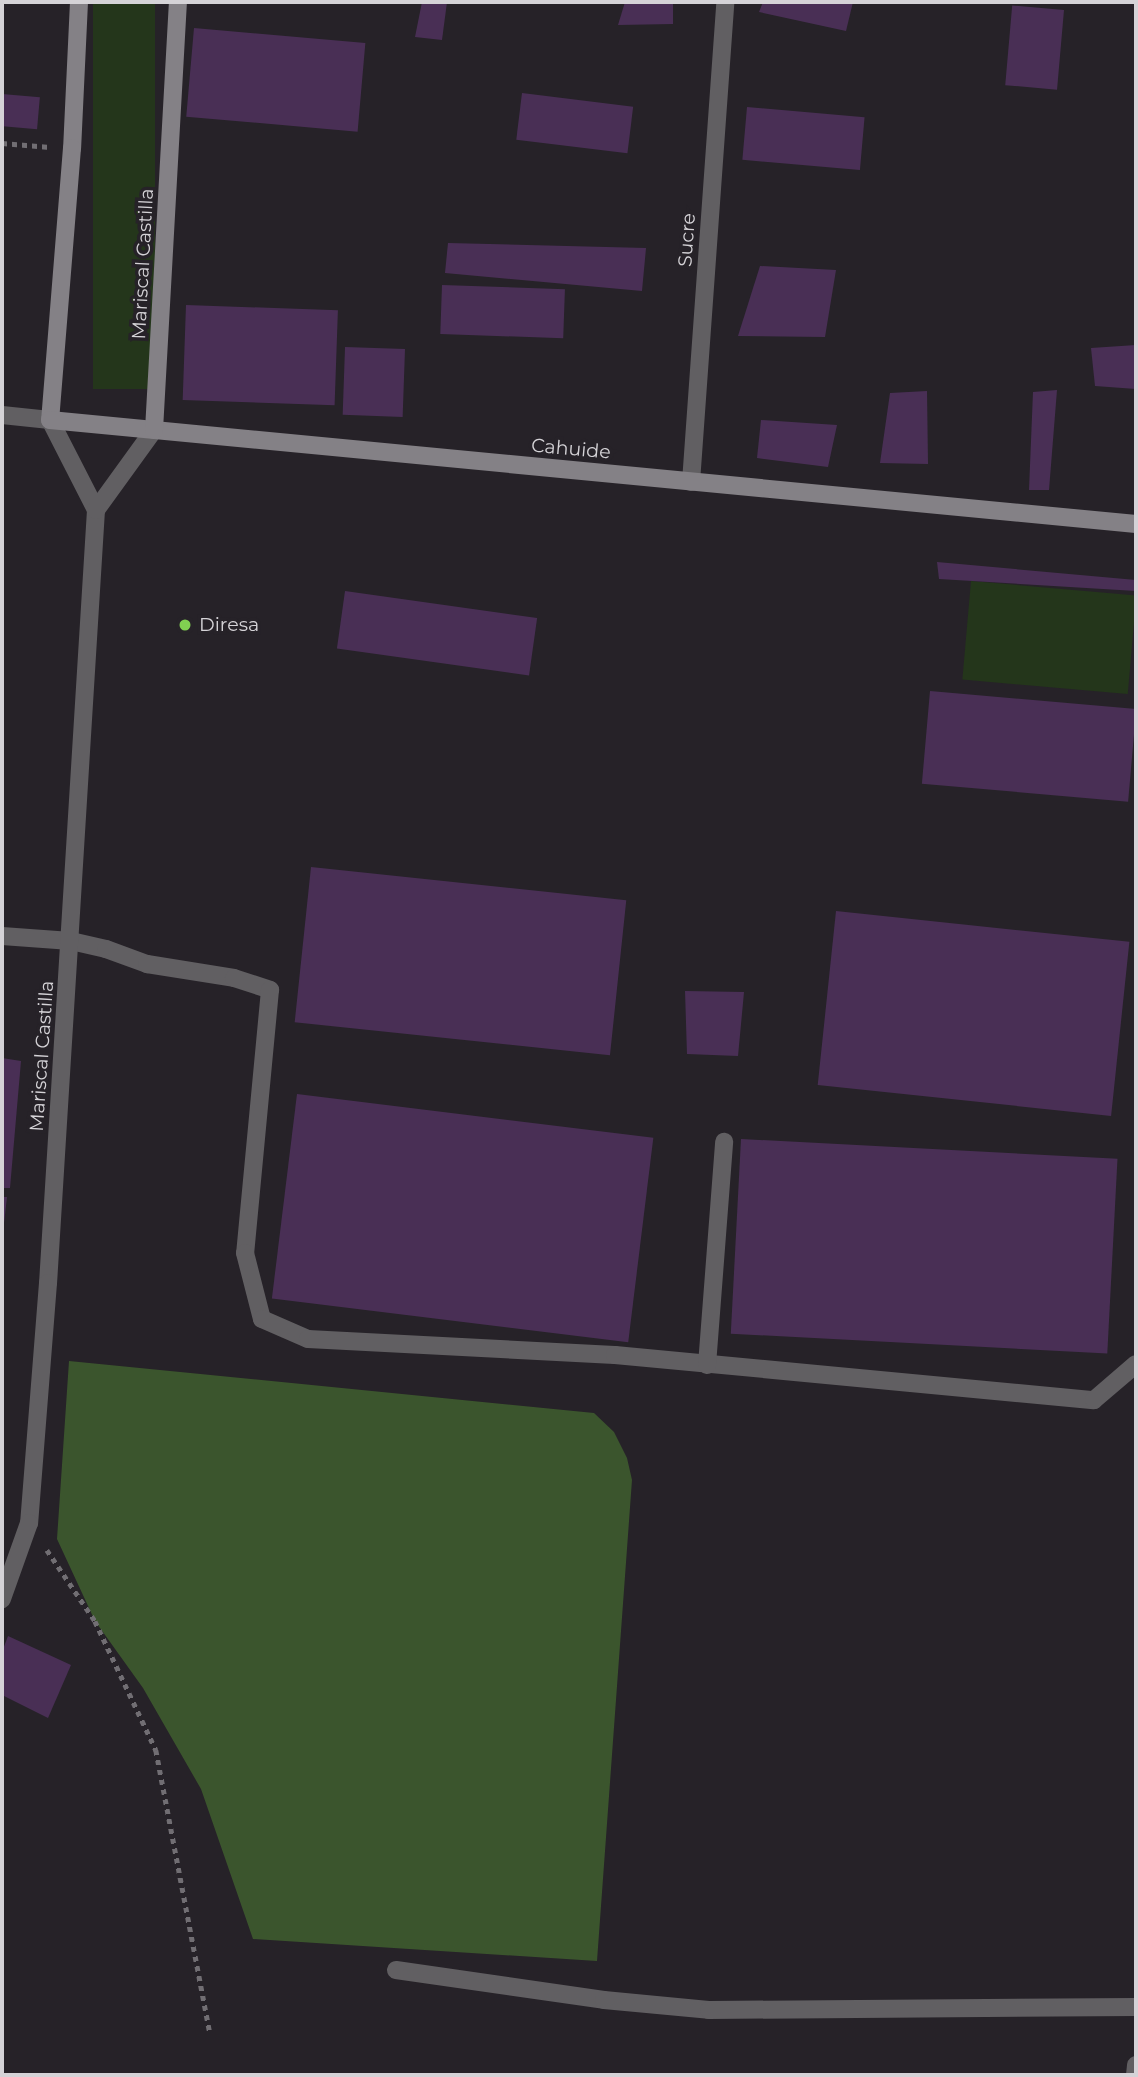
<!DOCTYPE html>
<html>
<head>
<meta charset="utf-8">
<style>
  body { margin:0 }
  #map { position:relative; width:1138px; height:2077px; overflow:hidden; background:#262228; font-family:Montserrat,sans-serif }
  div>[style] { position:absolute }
  .green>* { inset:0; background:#24361b; transform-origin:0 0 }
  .forest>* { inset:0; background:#3b552d }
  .building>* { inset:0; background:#492f55; transform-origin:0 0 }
  .path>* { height:4.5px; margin-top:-2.25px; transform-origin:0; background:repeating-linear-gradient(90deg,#716e73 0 5px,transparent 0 10px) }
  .lane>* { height:18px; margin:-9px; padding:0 9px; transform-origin:9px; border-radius:9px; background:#615f62 }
  .street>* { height:18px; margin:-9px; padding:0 9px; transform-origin:9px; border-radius:9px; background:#615f62 }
  .secondary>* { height:18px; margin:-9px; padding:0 9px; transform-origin:9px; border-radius:9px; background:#848186 }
  .dots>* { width:19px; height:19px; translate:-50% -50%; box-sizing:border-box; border:4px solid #262228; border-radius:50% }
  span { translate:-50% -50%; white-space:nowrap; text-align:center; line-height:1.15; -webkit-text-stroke:7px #262228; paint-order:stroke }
  .street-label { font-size:19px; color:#d5d3d7 }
  .poi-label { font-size:19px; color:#d5d3d7 }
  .left { translate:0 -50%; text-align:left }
  .frame { position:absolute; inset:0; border:4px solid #d5d3d7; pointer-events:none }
</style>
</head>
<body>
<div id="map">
  <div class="green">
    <i style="left:93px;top:2px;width:62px;height:387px"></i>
    <i style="left:971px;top:581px;width:166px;height:99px;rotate:5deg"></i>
  </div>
  <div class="forest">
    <i style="clip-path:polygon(69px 1361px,594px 1413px,614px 1432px,627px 1458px,632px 1480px,597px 1961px,253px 1939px,201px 1789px,143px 1688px,95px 1621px,57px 1539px)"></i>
  </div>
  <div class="building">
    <i style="clip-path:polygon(422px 2px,447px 2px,442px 40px,415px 37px)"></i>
    <i style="clip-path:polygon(625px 2px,673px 2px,673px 24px,618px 25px)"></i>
    <i style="clip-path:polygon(763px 2px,853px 2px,846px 31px,759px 12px)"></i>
    <i style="left:1064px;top:10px;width:80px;height:52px;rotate:95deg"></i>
    <i style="left:194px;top:28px;width:172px;height:89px;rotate:5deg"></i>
    <i style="left:522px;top:93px;width:112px;height:47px;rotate:7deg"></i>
    <i style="left:2px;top:94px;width:38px;height:32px;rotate:5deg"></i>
    <i style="left:747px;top:107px;width:118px;height:53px;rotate:5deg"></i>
    <i style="clip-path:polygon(448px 243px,646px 248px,642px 291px,445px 273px)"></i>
    <i style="clip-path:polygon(760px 266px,836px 270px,825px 337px,738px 336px)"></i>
    <i style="left:442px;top:285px;width:123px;height:49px;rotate:2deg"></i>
    <i style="left:186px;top:305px;width:152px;height:95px;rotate:2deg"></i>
    <i style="clip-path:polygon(1136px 345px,1136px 389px,1095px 386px,1091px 348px)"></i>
    <i style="left:405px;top:349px;width:68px;height:60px;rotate:92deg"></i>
    <i style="clip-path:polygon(1057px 390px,1049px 490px,1029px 490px,1033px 392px)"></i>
    <i style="clip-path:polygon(927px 391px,928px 464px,880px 463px,890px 393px)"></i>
    <i style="clip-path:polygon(761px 420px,837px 425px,828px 467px,757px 458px)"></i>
    <i style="clip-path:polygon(937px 562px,1136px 580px,1136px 591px,939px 579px)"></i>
    <i style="left:345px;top:591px;width:194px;height:58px;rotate:8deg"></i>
    <i style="left:930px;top:691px;width:207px;height:93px;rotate:5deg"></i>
    <i style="left:311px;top:867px;width:317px;height:156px;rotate:6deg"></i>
    <i style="left:836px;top:911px;width:295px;height:175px;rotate:6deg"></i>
    <i style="clip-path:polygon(685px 991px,744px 992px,738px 1056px,687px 1054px)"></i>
    <i style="clip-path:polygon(2px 1058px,21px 1061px,10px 1188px,2px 1188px)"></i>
    <i style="left:297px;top:1094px;width:359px;height:206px;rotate:7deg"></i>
    <i style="left:741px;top:1139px;width:377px;height:195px;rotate:3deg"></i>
    <i style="clip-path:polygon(2px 1197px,7px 1197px,3px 1232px,2px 1232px)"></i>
    <i style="clip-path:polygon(8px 1636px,71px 1665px,48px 1718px,2px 1695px,2px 1652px)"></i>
  </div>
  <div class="path">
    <i style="left:2px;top:143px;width:48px;rotate:4.8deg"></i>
    <i style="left:47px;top:1550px;width:86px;rotate:55.9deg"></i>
    <i style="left:95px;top:1621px;width:143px;rotate:64.7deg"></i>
    <i style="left:156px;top:1750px;width:287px;rotate:79.2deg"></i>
  </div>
  <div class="lane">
    <i style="left:2px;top:936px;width:69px;rotate:4.1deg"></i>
    <i style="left:71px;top:941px;width:36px;rotate:13deg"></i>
    <i style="left:106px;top:949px;width:44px;rotate:20.1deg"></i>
    <i style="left:147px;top:964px;width:88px;rotate:9.1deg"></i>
    <i style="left:234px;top:978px;width:38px;rotate:18deg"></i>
    <i style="left:270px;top:990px;width:264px;rotate:95.4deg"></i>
    <i style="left:245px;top:1253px;width:68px;rotate:75.6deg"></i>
    <i style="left:262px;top:1319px;width:50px;rotate:23.5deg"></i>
    <i style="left:308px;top:1339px;width:307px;rotate:3deg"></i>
    <i style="left:615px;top:1355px;width:481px;rotate:5.4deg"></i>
    <i style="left:1094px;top:1400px;width:55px;rotate:-40.6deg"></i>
    <i style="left:707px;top:1365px;width:224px;rotate:-85.6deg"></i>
  </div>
  <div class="street">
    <i style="left:2px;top:415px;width:48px;rotate:5.9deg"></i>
    <i style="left:50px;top:420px;width:101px;rotate:62.9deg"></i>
    <i style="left:96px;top:510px;width:774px;rotate:93.55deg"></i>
    <i style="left:48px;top:1283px;width:241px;rotate:94.5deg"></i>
    <i style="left:29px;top:1523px;width:81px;rotate:109.6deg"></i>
    <i style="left:691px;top:482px;width:481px;rotate:-85.9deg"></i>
    <i style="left:96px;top:510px;width:99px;rotate:-54.1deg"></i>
    <i style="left:396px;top:1970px;width:210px;rotate:8.2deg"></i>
    <i style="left:604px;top:2000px;width:105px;rotate:5.4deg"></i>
    <i style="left:709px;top:2010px;width:427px;rotate:-0.4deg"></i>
    <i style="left:1135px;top:2075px;width:10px;rotate:-84deg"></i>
  </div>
  <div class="secondary">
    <i style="left:79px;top:2px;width:146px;rotate:92.7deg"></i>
    <i style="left:72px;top:148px;width:273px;rotate:94.6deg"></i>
    <i style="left:50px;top:420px;width:1091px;rotate:5.47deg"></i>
    <i style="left:154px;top:430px;width:429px;rotate:-86.8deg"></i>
  </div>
  <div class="dots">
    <i style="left:185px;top:625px;background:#81d051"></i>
  </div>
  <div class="street-label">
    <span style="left:687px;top:240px;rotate:-86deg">Sucre</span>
    <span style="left:143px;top:264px;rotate:-87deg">Mariscal Castilla</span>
    <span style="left:571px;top:449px;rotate:5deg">Cahuide</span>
    <span style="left:42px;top:1056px;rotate:-86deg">Mariscal Castilla</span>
  </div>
  <div class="poi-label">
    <span class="left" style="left:199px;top:625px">Diresa</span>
  </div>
  <div class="frame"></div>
</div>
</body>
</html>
